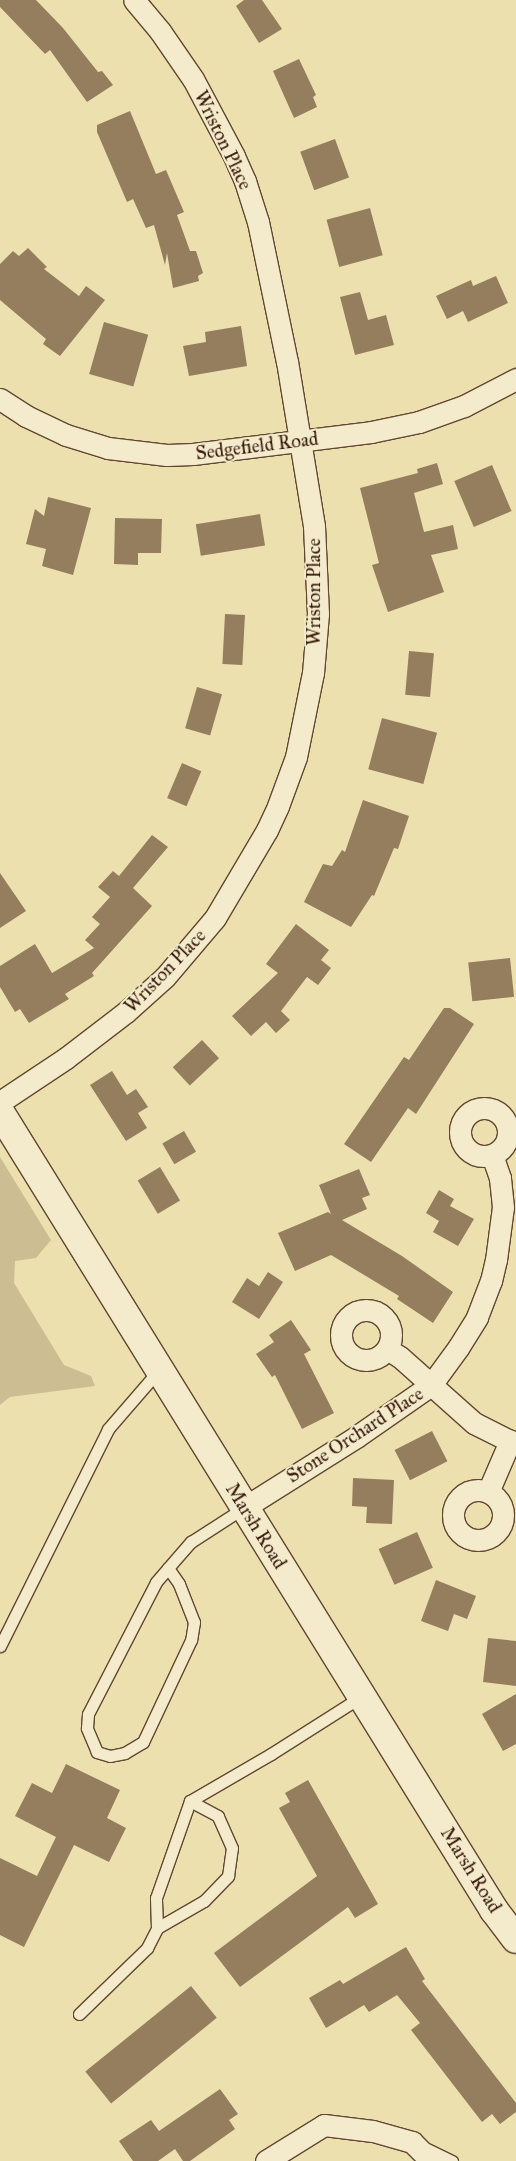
<!DOCTYPE html>
<html>
<head>
<meta charset="utf-8">
<style>
  body { margin:0 }
  #map { position:relative; width:516px; height:2161px; overflow:hidden; background:#ede0af; font-family:"IM FELL Great Primer",serif }
  div>[style] { position:absolute }
  .green>* { inset:0; background:#cdbd92 }
  .building>* { inset:0; background:#947e5e; transform-origin:0 0 }
  .roads { filter:drop-shadow(1px 0 #624731) drop-shadow(-1px 0 #624731) drop-shadow(0 1px #624731) drop-shadow(0 -1px #624731) }
  .lane>* { height:11px; margin:-5.5px; padding:0 5.5px; transform-origin:5.5px; border-radius:5.5px; background:#f3ebcb }
  .street>* { height:21px; margin:-10.5px; padding:0 10.5px; transform-origin:10.5px; border-radius:10.5px; background:#f3ebcb }
  .street>.ring { margin:-10.5px; padding:0; box-sizing:content-box; background:none; border:21px solid #f3ebcb; border-radius:50% }
  .secondary>* { height:28px; margin:-14px; padding:0 14px; transform-origin:14px; border-radius:14px; background:#f3ebcb }
  span { translate:-50% -50%; white-space:nowrap; text-align:center; line-height:1.15; -webkit-text-stroke:4px #f3ebcb; paint-order:stroke }
  .street-label { font-size:19px; color:#331407 }
</style>
</head>
<body>
<div id="map">
  <div class="green">
    <i style="clip-path:polygon(0 1157px,51px 1240px,36px 1258px,15px 1261px,14px 1283px,64px 1365px,91px 1376px,95px 1386px,10px 1397px,0 1405px)"></i>
  </div>
  <div class="building">
    <i style="clip-path:polygon(0 0,36px 0,63px 28px,98px 72px,102px 71px,113px 85px,87px 102px,50px 50px,45px 54px,0 7px)"></i>
    <i style="clip-path:polygon(244px 0,262px 0,282px 29px,259px 43px,236px 6px)"></i>
    <i style="clip-path:polygon(299px 59px,316px 95px,313px 97px,317px 107px,294px 118px,273px 71px)"></i>
    <i style="clip-path:polygon(130px 111px,156px 174px,166px 170px,184px 212px,177px 215px,190px 251px,196px 251px,203px 273px,198px 276px,199px 281px,173px 288px,167px 253px,165px 265px,154px 225px,146px 228px,133px 199px,127px 202px,97px 132px,97px 125px)"></i>
    <i style="left:335px;top:139px;width:41px;height:37px;rotate:70deg"></i>
    <i style="left:370px;top:208px;width:49px;height:45px;rotate:75deg"></i>
    <i style="clip-path:polygon(28px 248px,47px 267px,44px 269px,79px 296px,86px 286px,105px 300px,60px 356px,43px 344px,46px 339px,0 300px,0 264px,13px 251px,19px 256px)"></i>
    <i style="clip-path:polygon(496px 276px,508px 303px,468px 322px,463px 311px,447px 319px,436px 296px,471px 280px,473px 286px)"></i>
    <i style="clip-path:polygon(360px 292px,368px 320px,386px 315px,394px 345px,355px 355px,340px 297px)"></i>
    <i style="left:104px;top:322px;width:46px;height:54px;rotate:16deg"></i>
    <i style="clip-path:polygon(241px 326px,247px 366px,189px 376px,183px 346px,206px 342px,205px 332px)"></i>
    <i style="clip-path:polygon(437px 463px,443px 484px,414px 493px,424px 532px,453px 525px,458px 549px,431px 555px,444px 592px,388px 612px,372px 565px,379px 563px,360px 488px,418px 473px,417px 469px)"></i>
    <i style="left:492px;top:465px;width:50px;height:41px;rotate:67deg"></i>
    <i style="clip-path:polygon(48px 497px,91px 508px,73px 575px,42px 566px,46px 549px,26px 544px,35px 509px,44px 516px)"></i>
    <i style="left:260px;top:514px;width:32px;height:65px;rotate:81deg"></i>
    <i style="clip-path:polygon(115px 518px,162px 519px,161px 553px,138px 553px,138px 565px,114px 564px)"></i>
    <i style="left:225px;top:614px;width:20px;height:50px;rotate:3deg"></i>
    <i style="left:409px;top:651px;width:25px;height:44px;rotate:5deg"></i>
    <i style="left:197px;top:687px;width:26px;height:43px;rotate:16deg"></i>
    <i style="left:382px;top:718px;width:57px;height:53px;rotate:15deg"></i>
    <i style="left:182px;top:763px;width:21px;height:38px;rotate:23deg"></i>
    <i style="clip-path:polygon(363px 800px,409px 816px,398px 849px,394px 848px,374px 896px,372px 895px,351px 927px,304px 902px,323px 864px,332px 866px,342px 850px,345px 852px)"></i>
    <i style="clip-path:polygon(152px 835px,168px 847px,133px 888px,152px 906px,92px 973px,94px 976px,65px 994px,69px 999px,29px 1023px,20px 1009px,15px 1012px,0 987px,0 966px,35px 944px,52px 973px,94px 948px,85px 940px,100px 924px,92px 917px,110px 897px,98px 887px,113px 871px,119px 876px)"></i>
    <i style="clip-path:polygon(0 873px,26px 911px,0 928px)"></i>
    <i style="clip-path:polygon(296px 924px,329px 950px,321px 960px,331px 968px,318px 985px,307px 977px,281px 1011px,290px 1020px,276px 1033px,266px 1022px,251px 1036px,232px 1016px,278px 973px,266px 964px)"></i>
    <i style="left:510px;top:958px;width:39px;height:42px;rotate:84deg"></i>
    <i style="clip-path:polygon(444px 1008px,450px 1008px,474px 1024px,416px 1114px,408px 1108px,371px 1162px,344px 1144px,404px 1057px,409px 1060px)"></i>
    <i style="left:202px;top:1040px;width:25px;height:40px;rotate:47deg"></i>
    <i style="clip-path:polygon(112px 1071px,127px 1095px,136px 1089px,148px 1107px,138px 1113px,147px 1128px,126px 1141px,90px 1085px)"></i>
    <i style="left:184px;top:1131px;width:24px;height:25px;rotate:60deg"></i>
    <i style="left:160px;top:1167px;width:39px;height:26px;rotate:59deg"></i>
    <i style="clip-path:polygon(359px 1169px,370px 1195px,362px 1198px,367px 1209px,342px 1220px,402px 1256px,453px 1292px,433px 1323px,397px 1299px,399px 1296px,331px 1255px,295px 1271px,278px 1233px,328px 1212px,331px 1214px,319px 1185px)"></i>
    <i style="clip-path:polygon(439px 1190px,454px 1199px,450px 1206px,474px 1219px,458px 1246px,433px 1232px,439px 1221px,426px 1213px)"></i>
    <i style="clip-path:polygon(268px 1272px,283px 1282px,259px 1319px,232px 1302px,247px 1278px,259px 1286px)"></i>
    <i style="clip-path:polygon(291px 1320px,311px 1350px,304px 1354px,334px 1413px,302px 1429px,275px 1375px,272px 1377px,256px 1354px,274px 1342px,269px 1335px)"></i>
    <i style="left:432px;top:1431px;width:34px;height:42px;rotate:63deg"></i>
    <i style="clip-path:polygon(353px 1478px,394px 1480px,392px 1524px,366px 1523px,367px 1507px,352px 1506px)"></i>
    <i style="left:417px;top:1532px;width:39px;height:42px;rotate:66deg"></i>
    <i style="clip-path:polygon(436px 1580px,476px 1596px,467px 1619px,454px 1614px,448px 1631px,421px 1621px)"></i>
    <i style="clip-path:polygon(488px 1638px,516px 1641px,516px 1686px,483px 1682px)"></i>
    <i style="clip-path:polygon(516px 1694px,516px 1744px,503px 1751px,482px 1714px)"></i>
    <i style="clip-path:polygon(66px 1764px,120px 1790px,107px 1818px,126px 1828px,109px 1862px,74px 1845px,24px 1947px,0 1935px,0 1858px,37px 1876px,56px 1837px,15px 1816px,32px 1783px,52px 1793px)"></i>
    <i style="clip-path:polygon(308px 1780px,378px 1904px,355px 1918px,348px 1907px,240px 1987px,214px 1953px,317px 1876px,279px 1808px,290px 1802px,285px 1793px)"></i>
    <i style="clip-path:polygon(406px 1947px,425px 1979px,422px 1981px,516px 2103px,516px 2112px,500px 2124px,492px 2114px,482px 2122px,411px 2030px,420px 2023px,397px 1995px,369px 2012px,364px 2005px,326px 2028px,309px 1998px,340px 1980px,343px 1984px)"></i>
    <i style="left:191px;top:1986px;width:41px;height:136px;rotate:51deg"></i>
    <i style="clip-path:polygon(220px 2089px,238px 2114px,229px 2120px,235px 2129px,190px 2161px,183px 2161px,175px 2149px,158px 2161px,133px 2161px,119px 2141px,151px 2120px,159px 2131px)"></i>
  </div>
  <div class="roads">
    <div class="lane">
      <i style="left:168px;top:1568px;width:19px;rotate:55deg"></i>
      <i style="left:179px;top:1584px;width:41px;rotate:68.5deg"></i>
      <i style="left:194px;top:1622px;width:18px;rotate:99deg"></i>
      <i style="left:191px;top:1640px;width:113px;rotate:115.2deg"></i>
      <i style="left:143px;top:1742px;width:21px;rotate:149deg"></i>
      <i style="left:125px;top:1753px;width:15px;rotate:169deg"></i>
      <i style="left:110px;top:1756px;width:14px;rotate:-163deg"></i>
      <i style="left:97px;top:1752px;width:26px;rotate:-113deg"></i>
      <i style="left:87px;top:1728px;width:14px;rotate:-86deg"></i>
      <i style="left:88px;top:1714px;width:148px;rotate:-62.7deg"></i>
      <i style="left:156px;top:1582px;width:18px;rotate:-49deg"></i>
      <i style="left:168px;top:1568px;width:35px;rotate:-49deg"></i>
      <i style="left:191px;top:1542px;width:64px;rotate:-32.9deg"></i>
      <i style="left:0;top:1646px;width:242px;rotate:-63.5deg"></i>
      <i style="left:108px;top:1429px;width:78px;rotate:-49.2deg"></i>
      <i style="left:157px;top:1928px;width:54px;rotate:-29.9deg"></i>
      <i style="left:204px;top:1901px;width:35px;rotate:-46deg"></i>
      <i style="left:228px;top:1876px;width:28px;rotate:-82deg"></i>
      <i style="left:232px;top:1848px;width:35px;rotate:-114deg"></i>
      <i style="left:218px;top:1816px;width:32px;rotate:-152deg"></i>
      <i style="left:79px;top:2014px;width:95px;rotate:-44.1deg"></i>
      <i style="left:147px;top:1948px;width:22px;rotate:-63deg"></i>
      <i style="left:157px;top:1928px;width:30px;rotate:-92deg"></i>
      <i style="left:156px;top:1898px;width:103px;rotate:-70.7deg"></i>
      <i style="left:190px;top:1801px;width:94px;rotate:-30.1deg"></i>
      <i style="left:271px;top:1754px;width:108px;rotate:-32.5deg"></i>
      <i style="left:427px;top:2149px;width:28px;rotate:26deg"></i>
    </div>
    <div class="street">
      <i style="left:0;top:399px;width:31px;rotate:33deg"></i>
      <i style="left:26px;top:416px;width:44px;rotate:25.4deg"></i>
      <i style="left:66px;top:435px;width:44px;rotate:17.2deg"></i>
      <i style="left:108px;top:448px;width:59px;rotate:6.8deg"></i>
      <i style="left:167px;top:455px;width:26px;rotate:-2deg"></i>
      <i style="left:193px;top:454px;width:179px;rotate:-7deg"></i>
      <i style="left:371px;top:432px;width:49px;rotate:-11.8deg"></i>
      <i style="left:419px;top:422px;width:48px;rotate:-19.6deg"></i>
      <i style="left:464px;top:406px;width:59px;rotate:-27.4deg"></i>
      <i style="left:0;top:1102px;width:79px;rotate:-33.7deg"></i>
      <i style="left:66px;top:1058px;width:76px;rotate:-37.5deg"></i>
      <i style="left:126px;top:1012px;width:52px;rotate:-41.9deg"></i>
      <i style="left:165px;top:977px;width:77px;rotate:-49.7deg"></i>
      <i style="left:215px;top:918px;width:102px;rotate:-59.4deg"></i>
      <i style="left:267px;top:830px;width:26px;rotate:-65deg"></i>
      <i style="left:278px;top:806px;width:52px;rotate:-69.8deg"></i>
      <i style="left:296px;top:757px;width:86px;rotate:-78.6deg"></i>
      <i style="left:313px;top:673px;width:59px;rotate:-85.2deg"></i>
      <i style="left:318px;top:614px;width:88px;rotate:-92.6deg"></i>
      <i style="left:314px;top:526px;width:166px;rotate:-99.3deg"></i>
      <i style="left:287px;top:362px;width:143px;rotate:-101.7deg"></i>
      <i style="left:258px;top:222px;width:43px;rotate:-107.6deg"></i>
      <i style="left:245px;top:181px;width:27px;rotate:-114deg"></i>
      <i style="left:234px;top:156px;width:87px;rotate:-118deg"></i>
      <i style="left:193px;top:79px;width:58px;rotate:-124.5deg"></i>
      <i style="left:160px;top:31px;width:40px;rotate:-130deg"></i>
      <i class="ring" style="left:460px;top:1108px;width:27px;height:27px"></i>
      <i class="ring" style="left:341px;top:1310px;width:29px;height:29px"></i>
      <i style="left:387px;top:1349px;width:15px;rotate:32deg"></i>
      <i style="left:400px;top:1357px;width:99px;rotate:41.7deg"></i>
      <i style="left:474px;top:1423px;width:47px;rotate:26.6deg"></i>
      <i class="ring" style="left:453px;top:1490px;width:29px;height:29px"></i>
      <i style="left:488px;top:1492px;width:56px;rotate:-66.7deg"></i>
      <i style="left:245px;top:1507px;width:131px;rotate:-32.2deg"></i>
      <i style="left:356px;top:1437px;width:91px;rotate:-34.7deg"></i>
      <i style="left:431px;top:1385px;width:46px;rotate:-53.9deg"></i>
      <i style="left:458px;top:1348px;width:36px;rotate:-58deg"></i>
      <i style="left:477px;top:1317px;width:39px;rotate:-69deg"></i>
      <i style="left:491px;top:1281px;width:22px;rotate:-77deg"></i>
      <i style="left:496px;top:1260px;width:53px;rotate:-82.5deg"></i>
      <i style="left:503px;top:1207px;width:29px;rotate:-96deg"></i>
      <i style="left:500px;top:1178px;width:24px;rotate:-109deg"></i>
      <i style="left:266px;top:2161px;width:68px;rotate:-31.8deg"></i>
      <i style="left:324px;top:2125px;width:49px;rotate:7deg"></i>
      <i style="left:373px;top:2131px;width:41px;rotate:15.8deg"></i>
      <i style="left:412px;top:2142px;width:27px;rotate:45deg"></i>
    </div>
    <div class="secondary">
      <i style="left:0;top:1112px;width:939px;rotate:58.24deg"></i>
      <i style="left:494px;top:1910px;width:36px;rotate:53deg"></i>
    </div>
  </div>
  <div class="street-label">
    <span style="left:223px;top:140px;rotate:64deg">Wriston Place</span>
    <span style="left:257px;top:446px;rotate:-7deg">Sedgefield Road</span>
    <span style="left:314px;top:592px;rotate:-90deg">Wriston Place</span>
    <span style="left:165px;top:971px;rotate:-46deg">Wriston Place</span>
    <span style="left:355px;top:1435px;rotate:-33deg">Stone Orchard Place</span>
    <span style="left:256px;top:1526px;rotate:58deg">Marsh Road</span>
    <span style="left:471px;top:1870px;rotate:58deg">Marsh Road</span>
  </div>
</div>
</body>
</html>
